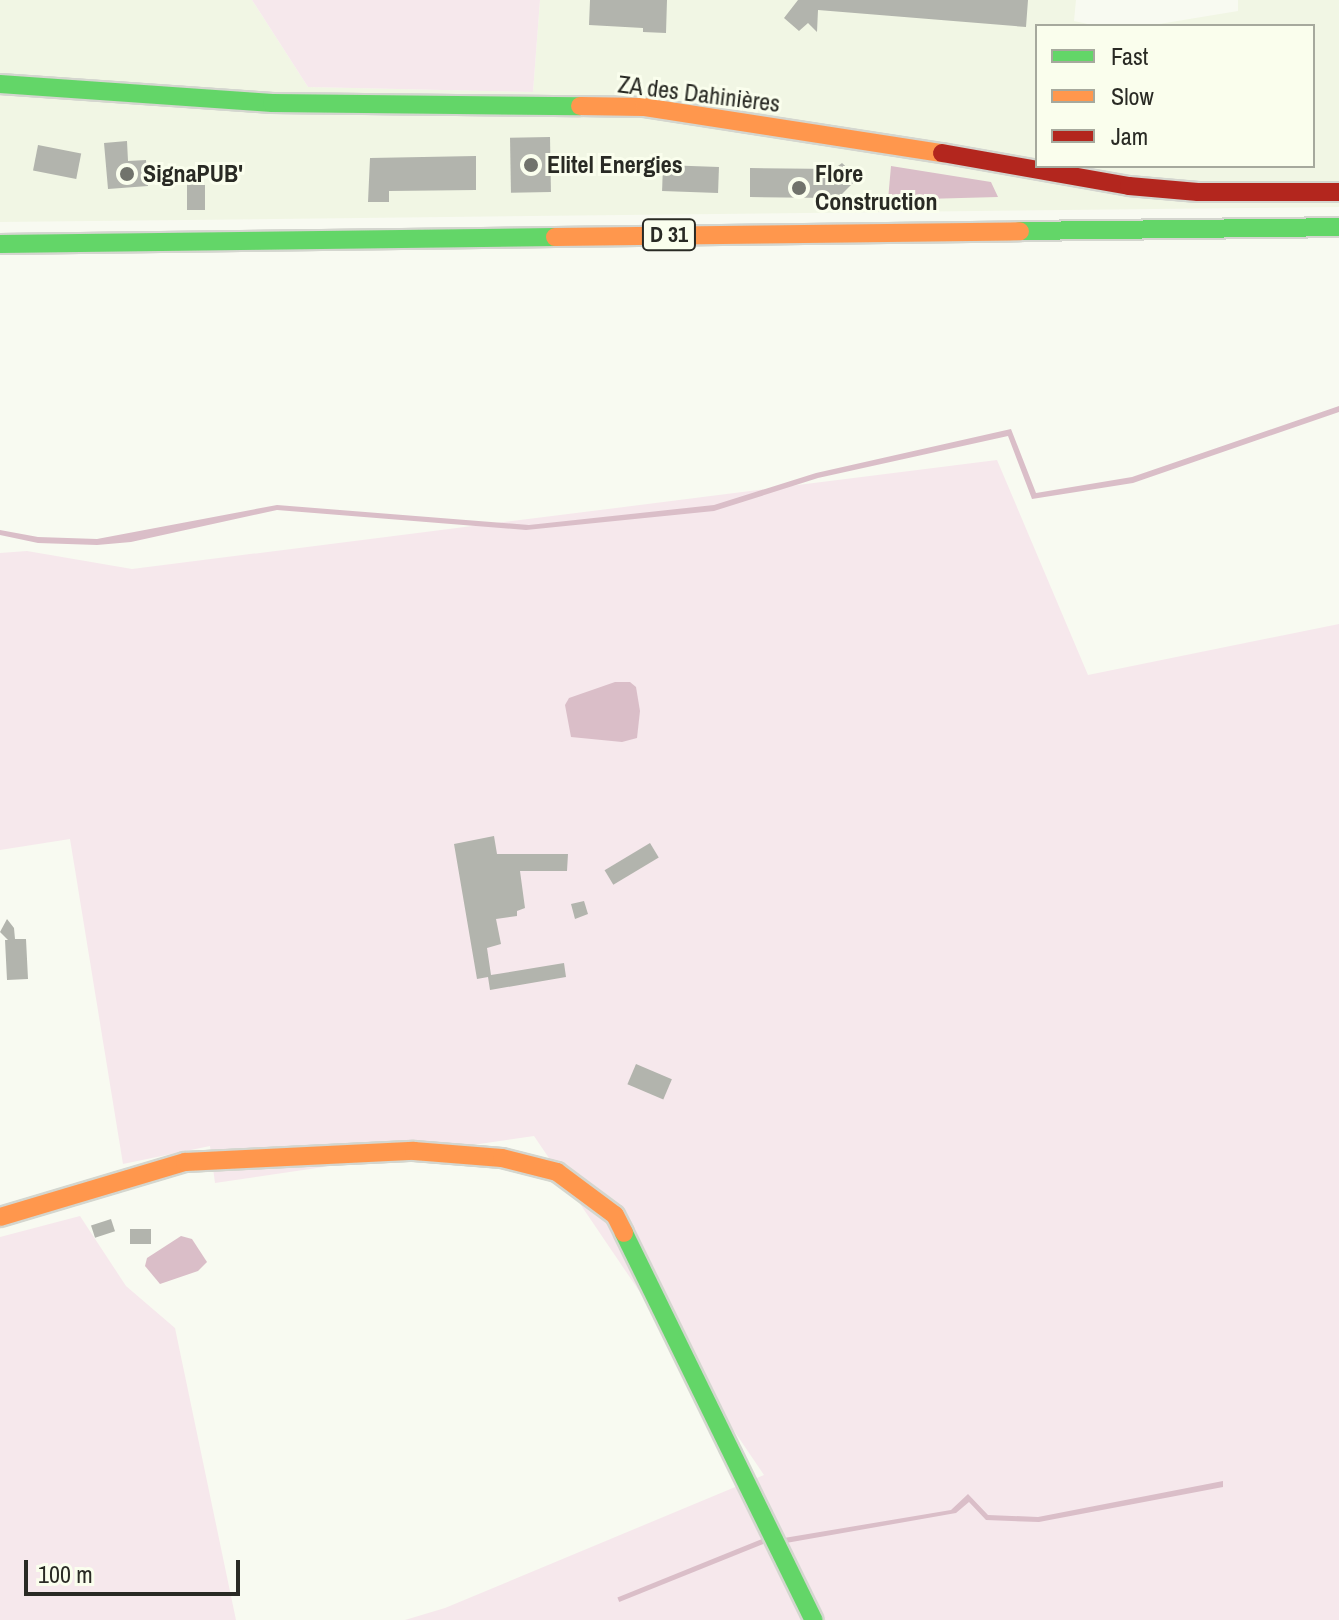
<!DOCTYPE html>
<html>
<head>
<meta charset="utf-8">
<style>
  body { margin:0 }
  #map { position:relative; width:1339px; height:1620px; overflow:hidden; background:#f8faf1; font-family:"Archivo Narrow",sans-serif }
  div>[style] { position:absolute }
  .built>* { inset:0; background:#f1f6e4 }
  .green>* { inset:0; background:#f6e8ec }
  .water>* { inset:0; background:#dabec8; transform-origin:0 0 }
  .building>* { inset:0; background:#b2b4ad; transform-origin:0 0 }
  .roads { filter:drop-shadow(2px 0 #d4d6cf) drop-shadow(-2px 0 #d4d6cf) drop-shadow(0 2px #d4d6cf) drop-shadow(0 -2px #d4d6cf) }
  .fast>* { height:18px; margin:-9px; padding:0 9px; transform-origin:9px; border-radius:9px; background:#63d668 }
  .slow>* { height:18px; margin:-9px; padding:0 9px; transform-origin:9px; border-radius:9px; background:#ff974d }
  .jam>* { height:18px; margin:-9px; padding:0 9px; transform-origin:9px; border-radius:9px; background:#b3261e }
  .dots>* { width:22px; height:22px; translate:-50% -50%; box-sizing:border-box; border:4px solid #fafeed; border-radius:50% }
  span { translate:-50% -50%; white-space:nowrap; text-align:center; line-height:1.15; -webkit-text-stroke:6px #fafeed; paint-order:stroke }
  .shield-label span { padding:2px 6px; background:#fafeed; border:2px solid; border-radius:6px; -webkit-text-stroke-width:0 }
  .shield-label { font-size:22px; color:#292a24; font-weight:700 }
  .street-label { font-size:24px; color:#292a24 }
  .poi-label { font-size:24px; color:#292a24; font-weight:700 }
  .left { translate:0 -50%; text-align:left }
  .legend { position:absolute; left:1035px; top:24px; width:280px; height:144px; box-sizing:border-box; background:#fafeed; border:2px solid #a6a99d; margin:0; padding:10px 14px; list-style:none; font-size:24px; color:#292a24 }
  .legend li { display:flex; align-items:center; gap:16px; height:40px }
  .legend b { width:40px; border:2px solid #a6a99d }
  .scale { position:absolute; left:24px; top:1560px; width:216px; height:36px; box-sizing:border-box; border:4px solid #292a24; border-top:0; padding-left:10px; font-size:24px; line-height:28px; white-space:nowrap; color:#292a24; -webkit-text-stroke:6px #fafeed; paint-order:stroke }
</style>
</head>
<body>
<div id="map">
  <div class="built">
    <i style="clip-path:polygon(0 0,252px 0,308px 87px,533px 92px,540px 0,1076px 0,1074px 21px,1097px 26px,1037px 26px,1037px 166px,1313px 166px,1313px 26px,1147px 26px,1238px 11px,1238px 0,1339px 0,1339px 207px,0 222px)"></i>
  </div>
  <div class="green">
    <i style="clip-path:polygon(252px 0,540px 0,533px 92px,308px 87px)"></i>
    <i style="clip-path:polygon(997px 460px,1088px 675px,1339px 624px,1339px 1620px,405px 1620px,445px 1608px,764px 1475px,534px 1136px,215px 1183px,210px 1146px,123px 1164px,70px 839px,0 850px,0 553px,27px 551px,132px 569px)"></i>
    <i style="clip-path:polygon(80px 1216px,126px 1286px,175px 1328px,236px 1620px,0 1620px,0 1237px)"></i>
  </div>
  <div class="water">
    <i style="clip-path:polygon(891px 166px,991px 182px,998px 197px,888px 200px)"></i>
    <i style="clip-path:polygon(1339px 406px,1339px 412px,1133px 483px,1032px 499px,1008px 436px,818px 478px,714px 511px,526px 530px,277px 510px,131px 542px,97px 545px,38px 543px,0 535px,0 530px,38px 537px,97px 539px,277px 505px,529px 525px,714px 505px,816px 473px,1011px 429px,1036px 493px,1132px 477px)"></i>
    <i style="clip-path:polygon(615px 682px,630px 682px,636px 687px,640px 711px,637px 738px,622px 742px,571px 737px,565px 705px,569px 698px)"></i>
    <i style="clip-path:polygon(181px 1236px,192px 1239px,207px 1262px,198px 1271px,160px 1284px,145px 1266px,147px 1258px)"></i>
    <i style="clip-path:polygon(1223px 1481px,1223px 1487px,1039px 1522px,986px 1520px,969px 1502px,956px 1513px,786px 1543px,784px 1538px,951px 1510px,968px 1494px,988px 1515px,1038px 1517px)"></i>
    <i style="left:762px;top:1539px;width:5px;height:156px;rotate:68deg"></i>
  </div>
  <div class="building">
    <i style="clip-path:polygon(590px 0,667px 0,666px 33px,643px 32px,643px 28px,589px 25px)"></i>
    <i style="clip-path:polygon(798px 0,1028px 0,1026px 27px,818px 10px,817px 32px,808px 23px,799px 31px,784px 18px)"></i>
    <i style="left:550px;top:137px;width:55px;height:40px;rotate:89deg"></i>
    <i style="clip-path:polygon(127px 141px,128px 161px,146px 160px,148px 186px,108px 189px,104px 143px)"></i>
    <i style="left:38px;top:145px;width:44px;height:26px;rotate:11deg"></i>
    <i style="clip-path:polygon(476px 156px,476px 190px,389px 191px,389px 202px,368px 202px,370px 158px)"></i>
    <i style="clip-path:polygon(842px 163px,858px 178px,834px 202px,830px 198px,750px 197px,750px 168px,834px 169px)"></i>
    <i style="left:663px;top:165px;width:56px;height:26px;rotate:2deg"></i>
    <i style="clip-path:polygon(187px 167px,200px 167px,199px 185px,205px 185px,205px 210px,187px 210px)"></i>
    <i style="clip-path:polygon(494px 836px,497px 854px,568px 854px,567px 871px,520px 871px,525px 908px,517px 911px,517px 916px,496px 919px,501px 944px,487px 948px,491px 975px,564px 963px,566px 977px,490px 990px,488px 977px,477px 979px,454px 844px)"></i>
    <i style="left:650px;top:843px;width:17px;height:53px;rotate:59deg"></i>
    <i style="clip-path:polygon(584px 901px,588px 914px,575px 919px,571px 904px)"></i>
    <i style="clip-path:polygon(7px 919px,14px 928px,15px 939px,26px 939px,28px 979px,7px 980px,5px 940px,8px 940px,0 932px)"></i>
    <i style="left:636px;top:1064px;width:39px;height:22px;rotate:23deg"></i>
    <i style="left:111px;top:1219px;width:13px;height:21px;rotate:72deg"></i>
    <i style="left:130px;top:1229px;width:21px;height:15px"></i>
  </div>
  <div class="roads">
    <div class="fast">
      <i style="left:0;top:84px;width:273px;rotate:4deg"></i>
      <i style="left:272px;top:103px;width:308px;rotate:0.6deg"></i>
      <i style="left:1020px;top:231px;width:319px;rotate:-0.7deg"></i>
      <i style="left:0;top:244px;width:555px;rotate:-0.72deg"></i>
      <i style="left:624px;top:1233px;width:431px;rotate:63.9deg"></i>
    </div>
    <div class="slow">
      <i style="left:580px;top:106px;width:64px;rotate:0.9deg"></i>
      <i style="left:644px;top:107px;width:302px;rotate:8.8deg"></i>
      <i style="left:555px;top:237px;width:465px;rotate:-0.7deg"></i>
      <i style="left:0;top:1217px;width:193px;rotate:-16.6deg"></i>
      <i style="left:185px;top:1162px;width:229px;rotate:-2.8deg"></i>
      <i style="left:414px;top:1151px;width:88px;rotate:4.5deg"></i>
      <i style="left:502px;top:1158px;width:57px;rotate:14.3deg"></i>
      <i style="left:557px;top:1172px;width:72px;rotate:36.6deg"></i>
      <i style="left:615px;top:1215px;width:20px;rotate:63deg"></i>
    </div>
    <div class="jam">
      <i style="left:942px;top:153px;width:190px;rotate:10deg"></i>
      <i style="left:1129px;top:186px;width:69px;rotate:5deg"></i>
      <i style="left:1198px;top:192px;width:141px"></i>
    </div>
  </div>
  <div class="dots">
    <i style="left:531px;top:165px;background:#71736c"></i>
    <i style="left:127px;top:174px;background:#71736c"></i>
    <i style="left:799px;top:188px;background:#71736c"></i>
  </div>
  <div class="shield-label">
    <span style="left:669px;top:235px">D 31</span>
  </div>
  <div class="street-label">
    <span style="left:699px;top:94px;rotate:7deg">ZA des Dahinières</span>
  </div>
  <div class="poi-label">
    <span class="left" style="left:547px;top:165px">Elitel Energies</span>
    <span class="left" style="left:143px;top:174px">SignaPUB'</span>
    <span class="left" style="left:815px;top:188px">Flore<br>Construction</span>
  </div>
  <ul class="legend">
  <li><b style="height:10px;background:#63d668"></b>Fast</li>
  <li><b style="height:10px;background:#ff974d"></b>Slow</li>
  <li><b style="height:10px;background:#b3261e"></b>Jam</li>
  </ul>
  <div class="scale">100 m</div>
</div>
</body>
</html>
